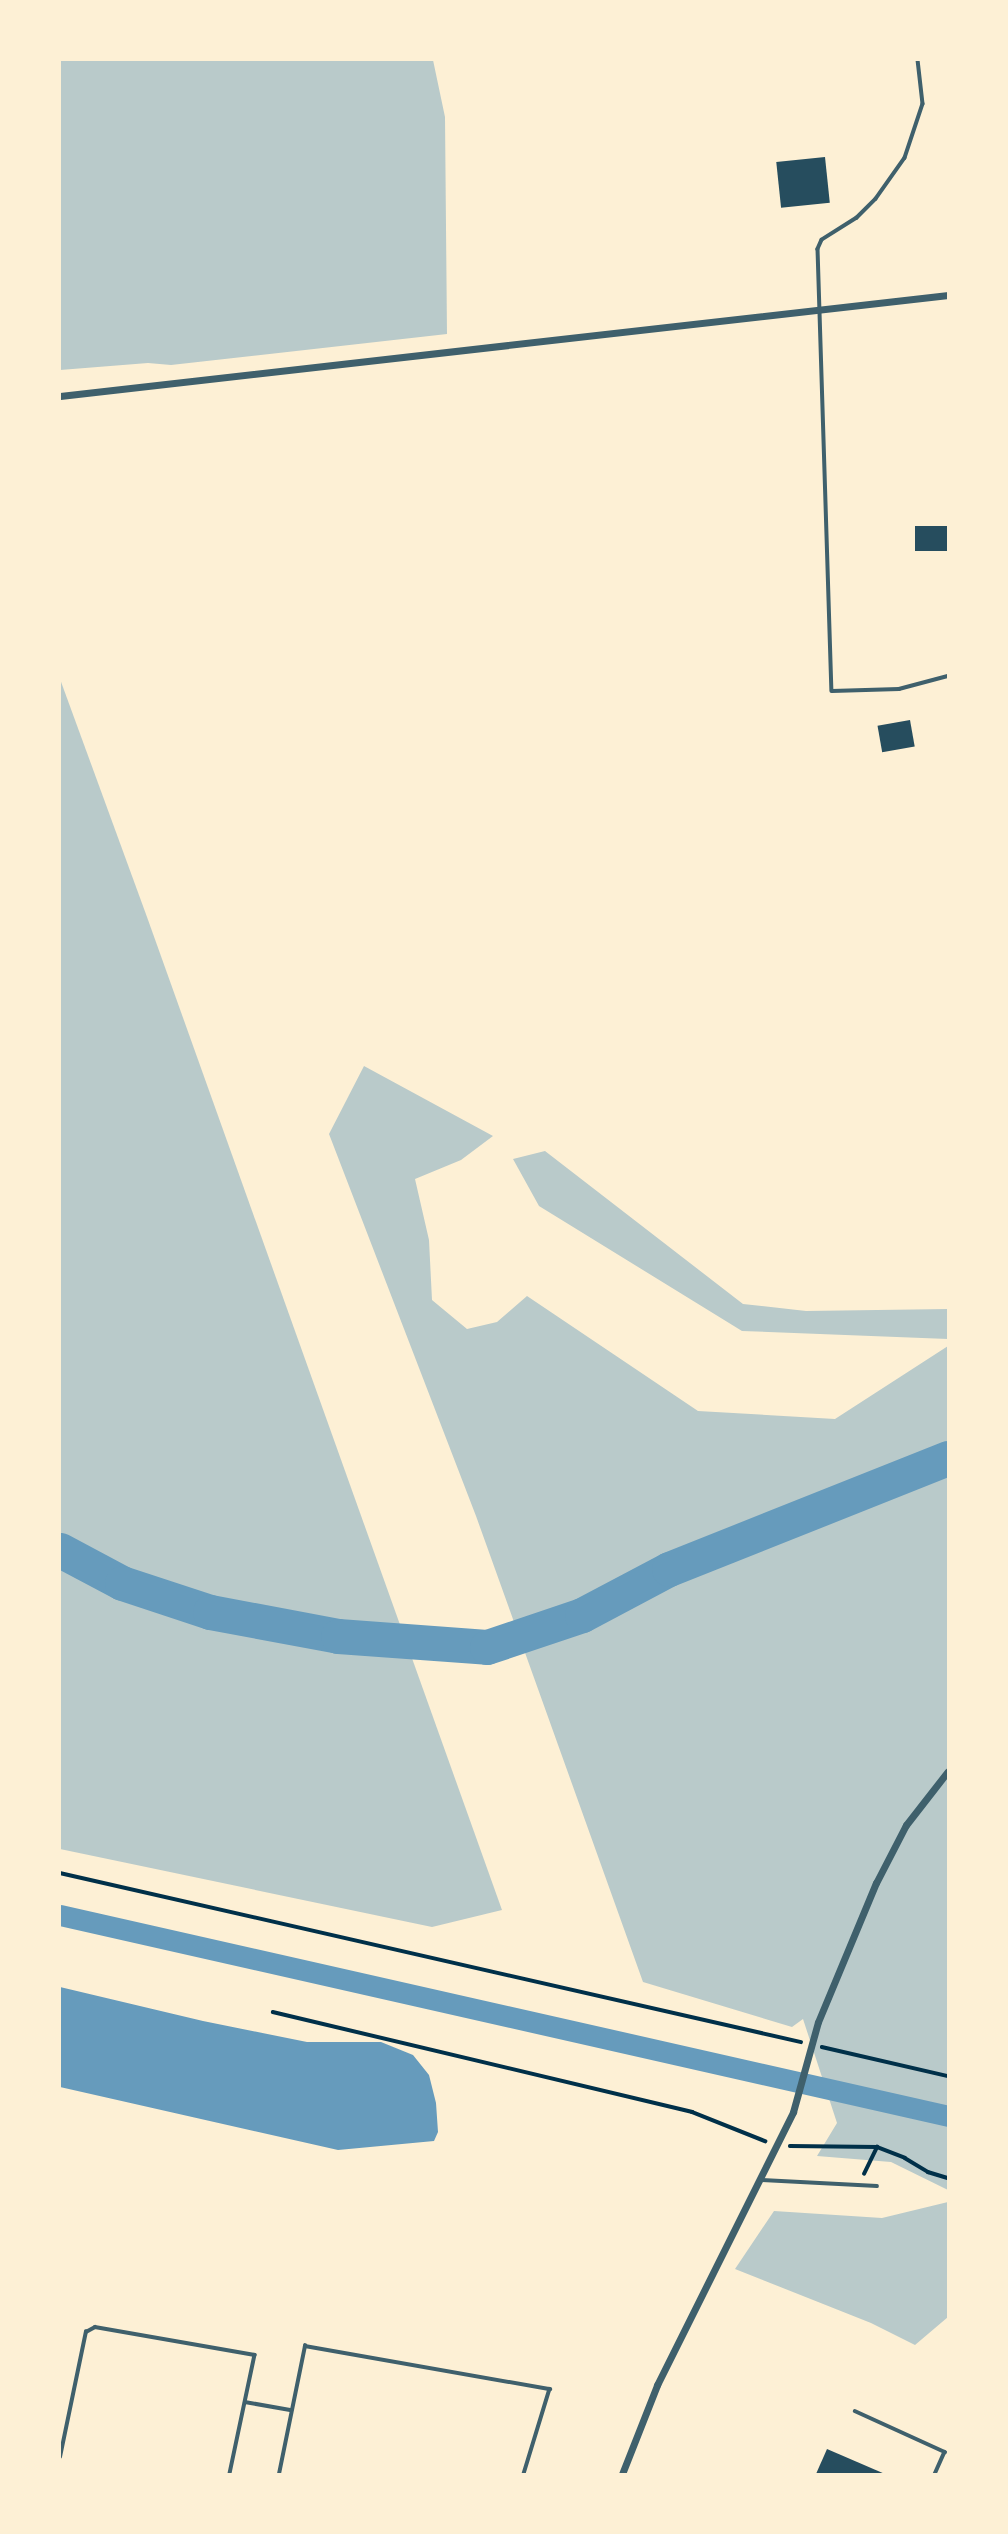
<!DOCTYPE html>
<html>
<head>
<meta charset="utf-8">
<style>
  body { margin:0 }
  #map { position:relative; width:1008px; height:2534px; overflow:hidden; background:#fdf0d5; font-family:"Sofia Sans Condensed",sans-serif }
  div>[style] { position:absolute }
  .green>* { inset:0; background:#b9caca }
  .water>* { inset:0; background:#669bbc }
  .canal>* { height:21px; margin:-10.5px; padding:0 10.5px; transform-origin:10.5px; border-radius:10.5px; background:#669bbc }
  .river>* { height:35px; margin:-17.5px; padding:0 17.5px; transform-origin:17.5px; border-radius:17.5px; background:#669bbc }
  .building>* { inset:0; background:#264d5e; transform-origin:0 0 }
  .path>* { height:3.5px; margin:-1.75px; padding:0 1.75px; transform-origin:1.75px; border-radius:1.75px; background:#003049 }
  .service>* { height:3.5px; margin:-1.75px; padding:0 1.75px; transform-origin:1.75px; border-radius:1.75px; background:#3f606c }
  .minor>* { height:7px; margin:-3.5px; padding:0 3.5px; transform-origin:3.5px; border-radius:3.5px; background:#3f606c }
  span { translate:-50% -50%; white-space:nowrap; text-align:center; line-height:1.15; -webkit-text-stroke:7px #fdf0d5; paint-order:stroke }
  .frame { position:absolute; inset:0; border:61px solid #fdf0d5; pointer-events:none }
</style>
</head>
<body>
<div id="map">
  <div class="green">
    <i style="clip-path:polygon(60px 60px,433px 60px,445px 117px,447px 334px,171px 365px,148px 363px,60px 370px)"></i>
    <i style="clip-path:polygon(60px 679px,147px 917px,502px 1910px,432px 1927px,60px 1849px)"></i>
    <i style="clip-path:polygon(364px 1066px,493px 1136px,461px 1160px,415px 1179px,429px 1240px,432px 1300px,467px 1329px,497px 1322px,527px 1296px,698px 1411px,835px 1419px,948px 1346px,948px 2190px,891px 2162px,817px 2156px,837px 2123px,803px 2019px,792px 2027px,643px 1982px,476px 1516px,329px 1134px)"></i>
    <i style="clip-path:polygon(545px 1151px,743px 1304px,806px 1311px,948px 1309px,948px 1339px,742px 1331px,539px 1206px,513px 1159px)"></i>
    <i style="clip-path:polygon(948px 2202px,948px 2317px,915px 2345px,871px 2323px,735px 2269px,774px 2211px,882px 2218px)"></i>
  </div>
  <div class="water">
    <i style="clip-path:polygon(60px 1987px,203px 2021px,307px 2042px,381px 2042px,413px 2055px,429px 2075px,436px 2103px,438px 2132px,434px 2141px,338px 2150px,60px 2087px)"></i>
  </div>
  <div class="canal">
    <i style="left:60px;top:1915px;width:910px;rotate:12.75deg"></i>
  </div>
  <div class="river">
    <i style="left:60px;top:1550px;width:70px;rotate:28deg"></i>
    <i style="left:122px;top:1583px;width:93px;rotate:18.2deg"></i>
    <i style="left:210px;top:1612px;width:130px;rotate:10.6deg"></i>
    <i style="left:338px;top:1636px;width:149px;rotate:4.2deg"></i>
    <i style="left:487px;top:1647px;width:100px;rotate:-18.6deg"></i>
    <i style="left:582px;top:1615px;width:98px;rotate:-27.9deg"></i>
    <i style="left:669px;top:1569px;width:300px;rotate:-21.7deg"></i>
  </div>
  <div class="building">
    <i style="left:825px;top:157px;width:46px;height:49px;rotate:84deg"></i>
    <i style="left:948px;top:526px;width:25px;height:33px;rotate:90deg"></i>
    <i style="left:910px;top:720px;width:27px;height:33px;rotate:80deg"></i>
    <i style="clip-path:polygon(827px 2449px,885px 2474px,816px 2474px)"></i>
  </div>
  <div class="path">
    <i style="left:60px;top:1873px;width:760px;rotate:12.85deg"></i>
    <i style="left:273px;top:2012px;width:431px;rotate:13.4deg"></i>
    <i style="left:692px;top:2112px;width:79px;rotate:21.7deg"></i>
    <i style="left:822px;top:2047px;width:129px;rotate:13deg"></i>
    <i style="left:790px;top:2146px;width:87px;rotate:0.7deg"></i>
    <i style="left:877px;top:2147px;width:30px;rotate:21deg"></i>
    <i style="left:905px;top:2158px;width:27px;rotate:31deg"></i>
    <i style="left:928px;top:2172px;width:21px;rotate:17deg"></i>
    <i style="left:864px;top:2174px;width:30px;rotate:-64deg"></i>
  </div>
  <div class="service">
    <i style="left:918px;top:60px;width:44px;rotate:83.5deg"></i>
    <i style="left:923px;top:104px;width:57px;rotate:108.4deg"></i>
    <i style="left:905px;top:158px;width:50px;rotate:125.3deg"></i>
    <i style="left:876px;top:199px;width:27px;rotate:135deg"></i>
    <i style="left:857px;top:218px;width:41px;rotate:147.8deg"></i>
    <i style="left:822px;top:240px;width:10px;rotate:114deg"></i>
    <i style="left:818px;top:249px;width:442px;rotate:88.2deg"></i>
    <i style="left:832px;top:691px;width:67px;rotate:-1.7deg"></i>
    <i style="left:899px;top:689px;width:51px;rotate:-14.9deg"></i>
    <i style="left:761px;top:2180px;width:116px;rotate:3deg"></i>
    <i style="left:245px;top:2402px;width:47px;rotate:9.9deg"></i>
    <i style="left:855px;top:2411px;width:99px;rotate:24.5deg"></i>
    <i style="left:945px;top:2452px;width:24px;rotate:114deg"></i>
    <i style="left:60px;top:2457px;width:128px;rotate:-78.3deg"></i>
    <i style="left:86px;top:2332px;width:10px;rotate:-29deg"></i>
    <i style="left:95px;top:2327px;width:162px;rotate:9.9deg"></i>
    <i style="left:255px;top:2355px;width:122px;rotate:101.9deg"></i>
    <i style="left:279px;top:2474px;width:131px;rotate:-78.5deg"></i>
    <i style="left:305px;top:2346px;width:249px;rotate:10deg"></i>
    <i style="left:550px;top:2389px;width:89px;rotate:107deg"></i>
  </div>
  <div class="minor">
    <i style="left:60px;top:396px;width:894px;rotate:-6.49deg"></i>
    <i style="left:622px;top:2474px;width:96px;rotate:-68.5deg"></i>
    <i style="left:657px;top:2385px;width:305px;rotate:-63.5deg"></i>
    <i style="left:793px;top:2112px;width:93px;rotate:-74.5deg"></i>
    <i style="left:818px;top:2022px;width:151px;rotate:-67.4deg"></i>
    <i style="left:876px;top:1883px;width:65px;rotate:-62.7deg"></i>
    <i style="left:906px;top:1825px;width:68px;rotate:-52.1deg"></i>
  </div>
  <div class="frame"></div>
</div>
</body>
</html>
